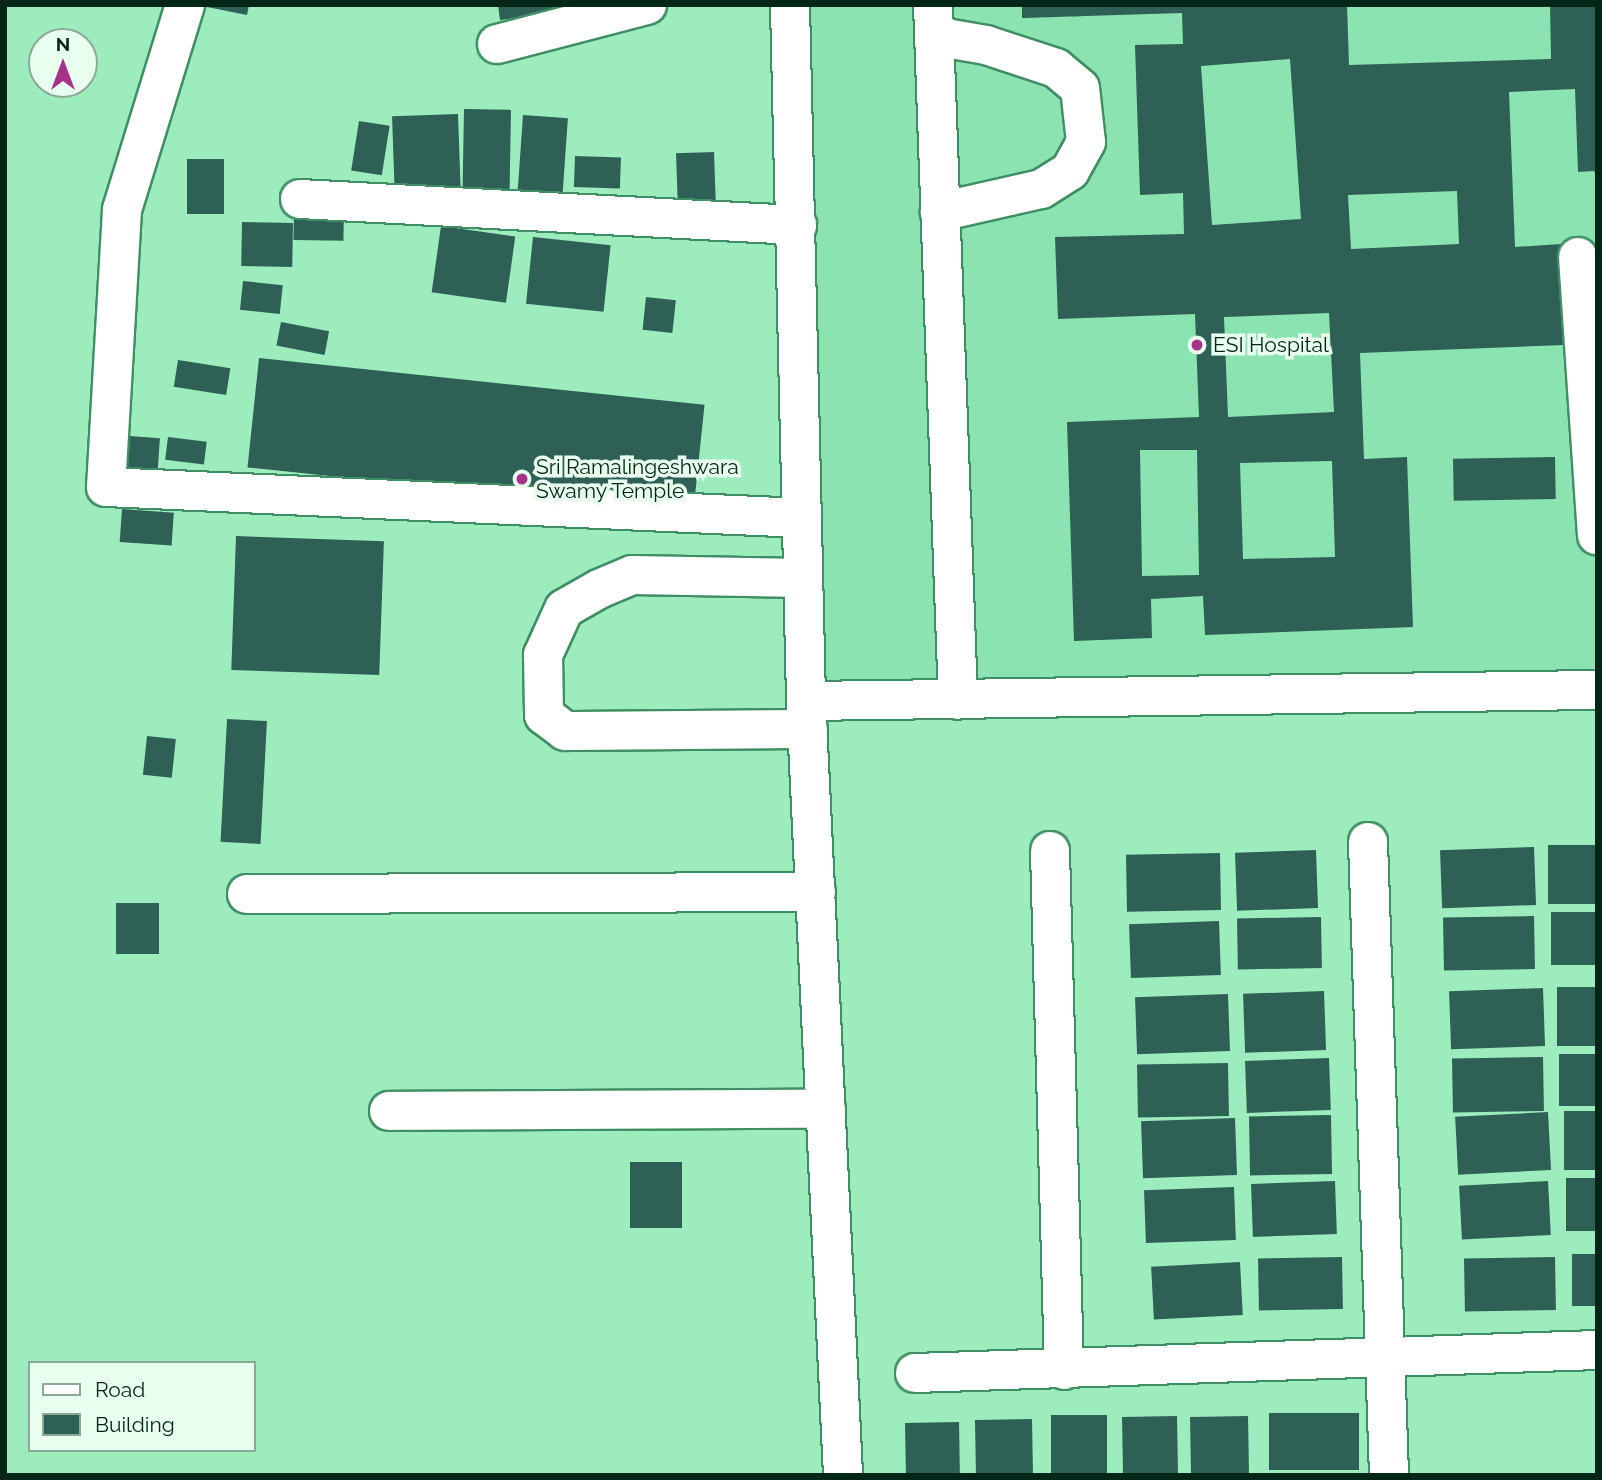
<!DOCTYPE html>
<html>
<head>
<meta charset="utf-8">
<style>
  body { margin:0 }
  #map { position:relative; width:1602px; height:1480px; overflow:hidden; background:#9cecbe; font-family:Raleway,sans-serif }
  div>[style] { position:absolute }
  .built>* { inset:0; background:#8be3b1; transform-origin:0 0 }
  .building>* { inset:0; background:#2e6056; transform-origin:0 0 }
  .roads { filter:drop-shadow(2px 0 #3f8e64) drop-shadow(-2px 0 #3f8e64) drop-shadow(0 2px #3f8e64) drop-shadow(0 -2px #3f8e64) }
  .minor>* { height:38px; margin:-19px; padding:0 19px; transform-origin:19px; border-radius:19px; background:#fff }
  .dots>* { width:19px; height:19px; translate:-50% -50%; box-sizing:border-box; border:4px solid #e8fff0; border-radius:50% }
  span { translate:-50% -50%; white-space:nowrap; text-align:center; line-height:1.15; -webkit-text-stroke:7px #e8fff0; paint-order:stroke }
  .poi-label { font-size:21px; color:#042616 }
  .left { translate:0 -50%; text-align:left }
  .frame { position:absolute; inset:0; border:7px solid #042616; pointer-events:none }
  .legend { position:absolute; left:28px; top:1361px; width:228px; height:91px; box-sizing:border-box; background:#e8fff0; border:2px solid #8da899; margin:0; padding:9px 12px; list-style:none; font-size:21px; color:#042616 }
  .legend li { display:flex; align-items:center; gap:14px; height:35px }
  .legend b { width:35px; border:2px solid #8da899 }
  .north { position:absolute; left:28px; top:28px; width:70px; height:70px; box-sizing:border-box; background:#e8fff0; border:2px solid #8da899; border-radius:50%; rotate:0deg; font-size:19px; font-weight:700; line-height:28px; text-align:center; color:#042616 }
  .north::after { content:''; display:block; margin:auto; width:24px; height:32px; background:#a6328c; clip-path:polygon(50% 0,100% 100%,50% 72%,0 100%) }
</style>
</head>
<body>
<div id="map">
  <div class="built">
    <i style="left:795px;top:5px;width:802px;height:700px"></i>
  </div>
  <div class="building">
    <i style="clip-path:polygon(197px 5px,249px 5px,247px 15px)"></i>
    <i style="clip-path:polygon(498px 5px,597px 5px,597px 7px,500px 20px)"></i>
    <i style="clip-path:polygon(evenodd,1022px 5px,1347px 5px,1349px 65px,1551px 59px,1550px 5px,1597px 5px,1597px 177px,1594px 171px,1578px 172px,1575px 89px,1509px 92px,1515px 247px,1561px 244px,1564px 345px,1360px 353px,1364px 459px,1407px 457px,1413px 627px,1205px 635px,1203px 596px,1151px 599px,1152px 638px,1074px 641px,1067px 422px,1199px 417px,1195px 314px,1058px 319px,1055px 237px,1184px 234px,1183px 193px,1140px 195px,1135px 45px,1183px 44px,1182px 13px,1022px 18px,1022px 5px,1290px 59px,1301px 219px,1212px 225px,1201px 66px,1290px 59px,1022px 5px,1457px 191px,1459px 244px,1351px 249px,1348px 195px,1457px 191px,1022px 5px,1329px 313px,1334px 412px,1228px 417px,1224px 317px,1329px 313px,1022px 5px,1140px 450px,1197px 450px,1199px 575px,1142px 576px,1140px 450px,1022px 5px,1332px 461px,1335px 557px,1243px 559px,1240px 463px,1332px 461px)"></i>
    <i style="left:464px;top:109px;width:47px;height:82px;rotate:1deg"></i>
    <i style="left:458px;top:114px;width:73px;height:66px;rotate:88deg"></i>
    <i style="left:523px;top:115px;width:45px;height:78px;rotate:4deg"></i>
    <i style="left:359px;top:121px;width:31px;height:50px;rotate:9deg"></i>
    <i style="left:714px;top:152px;width:63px;height:38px;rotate:88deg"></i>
    <i style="left:575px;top:156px;width:46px;height:31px;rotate:2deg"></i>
    <i style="left:187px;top:159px;width:37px;height:55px"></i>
    <i style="left:294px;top:208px;width:50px;height:32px;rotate:1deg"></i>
    <i style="left:242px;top:222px;width:51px;height:44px;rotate:1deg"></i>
    <i style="left:441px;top:226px;width:75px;height:67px;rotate:8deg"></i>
    <i style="left:533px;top:237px;width:78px;height:67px;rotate:6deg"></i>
    <i style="left:243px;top:281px;width:40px;height:29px;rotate:6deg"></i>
    <i style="left:646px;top:297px;width:30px;height:33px;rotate:6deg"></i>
    <i style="left:281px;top:322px;width:49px;height:24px;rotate:11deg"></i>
    <i style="left:259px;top:358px;width:448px;height:110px;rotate:6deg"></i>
    <i style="left:178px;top:360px;width:53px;height:27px;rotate:9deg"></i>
    <i style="left:129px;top:436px;width:31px;height:31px;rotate:4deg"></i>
    <i style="left:168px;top:437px;width:39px;height:23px;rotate:7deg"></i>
    <i style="left:1555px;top:457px;width:42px;height:102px;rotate:89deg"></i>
    <i style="left:122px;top:509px;width:52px;height:33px;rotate:4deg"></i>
    <i style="left:236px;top:536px;width:148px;height:134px;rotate:2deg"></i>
    <i style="left:227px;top:719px;width:40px;height:123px;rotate:3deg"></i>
    <i style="left:147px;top:736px;width:29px;height:39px;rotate:6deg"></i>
    <i style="left:1597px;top:845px;width:59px;height:49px;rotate:90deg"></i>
    <i style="left:1534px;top:847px;width:58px;height:94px;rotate:88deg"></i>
    <i style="left:1316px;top:850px;width:58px;height:81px;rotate:88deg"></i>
    <i style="left:1220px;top:853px;width:57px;height:94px;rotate:89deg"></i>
    <i style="left:159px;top:903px;width:51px;height:43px;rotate:90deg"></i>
    <i style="left:1597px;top:912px;width:53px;height:46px;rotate:90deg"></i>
    <i style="left:1534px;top:916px;width:53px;height:91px;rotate:89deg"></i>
    <i style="left:1321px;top:917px;width:51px;height:84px;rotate:89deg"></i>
    <i style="left:1219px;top:921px;width:54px;height:90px;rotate:88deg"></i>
    <i style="left:1597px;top:987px;width:59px;height:40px;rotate:90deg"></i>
    <i style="left:1543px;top:988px;width:58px;height:94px;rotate:88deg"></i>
    <i style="left:1324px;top:991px;width:59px;height:81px;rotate:88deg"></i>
    <i style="left:1228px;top:994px;width:57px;height:93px;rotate:88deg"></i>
    <i style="left:1597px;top:1054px;width:52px;height:38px;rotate:90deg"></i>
    <i style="left:1543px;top:1057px;width:54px;height:91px;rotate:89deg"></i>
    <i style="left:1329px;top:1058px;width:52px;height:84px;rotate:88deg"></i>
    <i style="left:1228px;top:1063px;width:53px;height:91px;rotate:89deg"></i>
    <i style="left:1597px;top:1111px;width:59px;height:33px;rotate:90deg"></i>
    <i style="left:1548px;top:1112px;width:58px;height:93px;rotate:87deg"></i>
    <i style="left:1331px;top:1115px;width:59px;height:82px;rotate:89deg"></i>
    <i style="left:1235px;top:1118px;width:57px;height:94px;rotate:88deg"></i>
    <i style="left:630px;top:1162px;width:52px;height:66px"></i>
    <i style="left:1597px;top:1178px;width:53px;height:31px;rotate:90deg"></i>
    <i style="left:1335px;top:1181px;width:53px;height:84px;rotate:88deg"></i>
    <i style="left:1548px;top:1181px;width:54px;height:89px;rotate:87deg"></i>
    <i style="left:1234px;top:1187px;width:53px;height:90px;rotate:88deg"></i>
    <i style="left:1572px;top:1254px;width:25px;height:52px"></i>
    <i style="left:1342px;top:1257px;width:52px;height:84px;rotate:89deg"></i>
    <i style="left:1555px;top:1257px;width:53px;height:91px;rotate:89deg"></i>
    <i style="left:1240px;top:1262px;width:53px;height:89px;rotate:87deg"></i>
    <i style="left:1269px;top:1413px;width:90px;height:57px"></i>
    <i style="left:1107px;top:1415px;width:60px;height:56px;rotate:90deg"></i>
    <i style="left:1177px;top:1416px;width:59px;height:55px;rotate:89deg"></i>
    <i style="left:1248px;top:1416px;width:59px;height:58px;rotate:89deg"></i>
    <i style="left:1032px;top:1419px;width:56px;height:57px;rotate:89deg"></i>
    <i style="left:959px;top:1422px;width:53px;height:54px;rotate:89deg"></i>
  </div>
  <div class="roads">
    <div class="minor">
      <i style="left:185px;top:5px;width:214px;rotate:107.1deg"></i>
      <i style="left:122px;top:210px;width:277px;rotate:93.3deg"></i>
      <i style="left:106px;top:487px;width:697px;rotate:2.55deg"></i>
      <i style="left:790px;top:5px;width:696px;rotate:88.68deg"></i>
      <i style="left:806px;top:701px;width:775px;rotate:87.26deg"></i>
      <i style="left:933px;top:5px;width:695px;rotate:87.94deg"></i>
      <i style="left:934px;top:36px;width:53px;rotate:9.8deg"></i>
      <i style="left:986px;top:45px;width:74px;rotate:18.2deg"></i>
      <i style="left:1056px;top:68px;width:31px;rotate:40deg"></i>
      <i style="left:1080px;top:88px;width:54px;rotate:83.7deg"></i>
      <i style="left:1086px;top:142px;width:33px;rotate:119deg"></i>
      <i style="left:1070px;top:171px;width:34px;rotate:148deg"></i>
      <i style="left:1041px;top:189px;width:104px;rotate:167.2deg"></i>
      <i style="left:497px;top:44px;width:155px;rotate:-14.6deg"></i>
      <i style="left:300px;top:199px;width:498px;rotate:3deg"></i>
      <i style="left:1578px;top:257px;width:279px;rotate:86.1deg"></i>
      <i style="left:803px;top:578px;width:171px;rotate:-179deg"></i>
      <i style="left:632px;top:575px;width:36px;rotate:157deg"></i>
      <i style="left:599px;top:589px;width:40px;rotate:150.3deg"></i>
      <i style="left:564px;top:609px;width:51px;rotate:114.5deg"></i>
      <i style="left:543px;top:655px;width:60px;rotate:89deg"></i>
      <i style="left:544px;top:715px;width:26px;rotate:37deg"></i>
      <i style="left:565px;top:731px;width:243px;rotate:-0.5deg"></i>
      <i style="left:806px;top:701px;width:791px;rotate:-0.8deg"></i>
      <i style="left:1368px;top:842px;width:633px;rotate:88.1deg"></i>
      <i style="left:1050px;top:851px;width:519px;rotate:88.45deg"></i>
      <i style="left:247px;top:894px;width:569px;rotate:-0.2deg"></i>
      <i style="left:389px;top:1111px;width:437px;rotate:-0.3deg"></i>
      <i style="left:915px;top:1373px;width:682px;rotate:-1.93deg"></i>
    </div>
  </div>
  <div class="dots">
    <i style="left:1197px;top:345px;background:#a6328c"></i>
    <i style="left:522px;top:479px;background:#a6328c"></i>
  </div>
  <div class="poi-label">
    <span class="left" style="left:1213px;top:345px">ESI Hospital</span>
    <span class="left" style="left:536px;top:479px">Sri Ramalingeshwara<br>Swamy Temple</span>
  </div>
  <div class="frame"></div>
  <ul class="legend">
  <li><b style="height:9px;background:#fff"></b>Road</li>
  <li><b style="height:19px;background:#2e6056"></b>Building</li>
  </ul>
  <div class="north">N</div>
</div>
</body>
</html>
